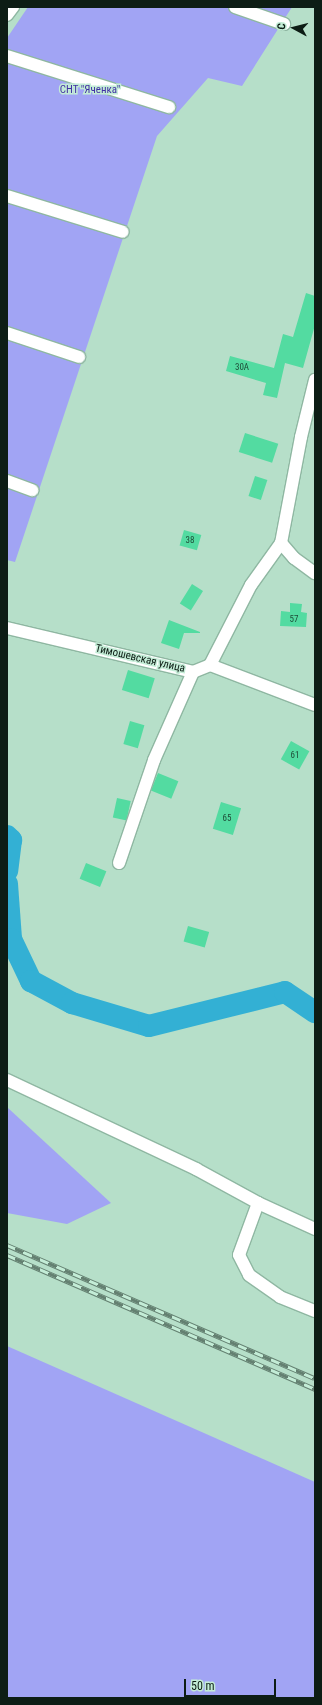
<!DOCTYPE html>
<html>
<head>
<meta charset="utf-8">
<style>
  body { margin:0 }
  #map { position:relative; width:322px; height:1705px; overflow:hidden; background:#b6dfc9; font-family:"Roboto Condensed",sans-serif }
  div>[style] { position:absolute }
  .green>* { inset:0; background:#a1a4f4 }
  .river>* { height:22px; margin:-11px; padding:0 11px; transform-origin:11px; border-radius:11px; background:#33b0d4 }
  .building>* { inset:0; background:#53dba1; transform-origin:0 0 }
  .roads { filter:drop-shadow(1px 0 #8fb7a2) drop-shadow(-1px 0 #8fb7a2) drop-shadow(0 1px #8fb7a2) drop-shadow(0 -1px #8fb7a2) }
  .minor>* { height:12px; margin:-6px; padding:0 6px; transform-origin:6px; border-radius:6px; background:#fff }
  .rail>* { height:4.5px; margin-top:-2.25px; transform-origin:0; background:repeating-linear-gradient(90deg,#c3ecd6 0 9px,#648071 0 18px); box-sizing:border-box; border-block:1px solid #648071 }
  span { translate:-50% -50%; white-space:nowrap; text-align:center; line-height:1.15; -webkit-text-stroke:3px #c3ecd6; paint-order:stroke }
  .number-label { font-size:9px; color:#1e4c38 }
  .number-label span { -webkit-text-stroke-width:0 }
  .park-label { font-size:11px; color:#4130a4 }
  .street-label { font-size:11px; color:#0d1d15 }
  .frame { position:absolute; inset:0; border:8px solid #0d1d15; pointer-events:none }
  .north { position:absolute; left:274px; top:8px; width:40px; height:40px; -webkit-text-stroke:3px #c3ecd6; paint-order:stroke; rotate:277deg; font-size:11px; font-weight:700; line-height:16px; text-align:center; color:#0d1d15 }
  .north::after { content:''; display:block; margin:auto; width:14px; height:18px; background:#0d1d15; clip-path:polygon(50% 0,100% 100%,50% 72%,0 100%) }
  .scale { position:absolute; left:184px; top:1679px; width:92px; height:18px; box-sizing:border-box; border:2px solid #0d1d15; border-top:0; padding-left:5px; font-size:12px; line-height:14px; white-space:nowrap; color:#0d1d15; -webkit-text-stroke:3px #c3ecd6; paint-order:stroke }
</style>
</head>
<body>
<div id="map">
  <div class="green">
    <i style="clip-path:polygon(28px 7px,292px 7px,242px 86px,208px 78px,157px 136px,15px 562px,7px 560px,7px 38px)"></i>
    <i style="clip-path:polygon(7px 1108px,8px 1108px,111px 1203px,67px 1224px,7px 1213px)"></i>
    <i style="clip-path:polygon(7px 1346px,315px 1482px,315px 1698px,7px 1698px)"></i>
  </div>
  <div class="river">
    <i style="left:7px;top:836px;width:6px;rotate:45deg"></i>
    <i style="left:11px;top:840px;width:31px;rotate:97deg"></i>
    <i style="left:7px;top:884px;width:55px;rotate:85.8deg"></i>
    <i style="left:11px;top:939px;width:47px;rotate:64.5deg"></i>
    <i style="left:31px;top:981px;width:47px;rotate:28.2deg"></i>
    <i style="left:72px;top:1003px;width:80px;rotate:16.6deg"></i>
    <i style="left:149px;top:1026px;width:140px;rotate:-14deg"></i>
    <i style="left:285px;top:992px;width:36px;rotate:34deg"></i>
  </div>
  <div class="building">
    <i style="clip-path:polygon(306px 293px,315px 296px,315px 325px,303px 368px,285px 363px,277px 398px,263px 395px,266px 383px,226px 371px,230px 356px,274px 368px,283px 334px,293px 337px)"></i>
    <i style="left:245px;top:433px;width:35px;height:20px;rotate:18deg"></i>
    <i style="left:255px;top:476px;width:13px;height:21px;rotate:18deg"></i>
    <i style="left:184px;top:530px;width:18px;height:16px;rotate:16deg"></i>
    <i style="left:192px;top:584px;width:13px;height:23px;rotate:32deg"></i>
    <i style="clip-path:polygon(290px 603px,302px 604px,301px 612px,307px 613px,306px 627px,280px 626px,281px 611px,290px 612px)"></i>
    <i style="clip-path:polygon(169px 620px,200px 632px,200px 633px,184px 633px,179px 649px,161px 643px)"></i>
    <i style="left:128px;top:670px;width:28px;height:21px;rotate:17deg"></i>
    <i style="left:130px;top:721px;width:15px;height:24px;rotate:16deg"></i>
    <i style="left:291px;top:741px;width:21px;height:21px;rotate:29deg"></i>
    <i style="left:158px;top:773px;width:22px;height:19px;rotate:22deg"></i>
    <i style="left:117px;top:798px;width:14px;height:20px;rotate:12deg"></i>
    <i style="left:221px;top:802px;width:21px;height:28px;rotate:17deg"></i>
    <i style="left:86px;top:863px;width:22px;height:17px;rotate:22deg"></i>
    <i style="left:188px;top:926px;width:22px;height:16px;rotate:16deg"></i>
  </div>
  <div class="roads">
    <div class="minor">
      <i style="left:235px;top:7px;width:52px;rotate:19.1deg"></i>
      <i style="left:7px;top:15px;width:10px;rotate:-53deg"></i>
      <i style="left:7px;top:56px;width:170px;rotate:17.5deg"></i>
      <i style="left:7px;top:196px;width:121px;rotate:17.2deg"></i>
      <i style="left:7px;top:333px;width:76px;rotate:18.4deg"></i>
      <i style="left:7px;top:481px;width:27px;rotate:20deg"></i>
      <i style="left:281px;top:543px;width:20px;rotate:49deg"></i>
      <i style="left:294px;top:558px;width:26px;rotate:36deg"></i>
      <i style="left:7px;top:628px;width:191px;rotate:13.3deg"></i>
      <i style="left:193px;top:672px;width:18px;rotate:-22deg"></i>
      <i style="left:210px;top:665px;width:112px;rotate:20.9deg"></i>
      <i style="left:210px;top:665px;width:90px;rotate:-62.9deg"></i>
      <i style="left:251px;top:585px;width:52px;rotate:-54.5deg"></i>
      <i style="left:281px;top:543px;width:108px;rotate:-79.3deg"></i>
      <i style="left:301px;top:437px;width:59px;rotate:-76.2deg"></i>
      <i style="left:119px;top:863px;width:109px;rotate:-71.2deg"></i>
      <i style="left:154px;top:760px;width:96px;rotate:-66.1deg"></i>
      <i style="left:7px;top:1080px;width:209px;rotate:25.2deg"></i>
      <i style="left:196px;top:1169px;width:71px;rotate:28.7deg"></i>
      <i style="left:258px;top:1203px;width:63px;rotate:24.5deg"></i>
      <i style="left:258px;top:1203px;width:55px;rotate:110.1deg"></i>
      <i style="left:239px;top:1255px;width:22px;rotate:63deg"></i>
      <i style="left:249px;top:1275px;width:38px;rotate:35deg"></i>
      <i style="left:280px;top:1297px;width:38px;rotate:22deg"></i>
    </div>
  </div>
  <div class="rail">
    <i style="left:7px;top:1245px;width:335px;rotate:23.4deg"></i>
    <i style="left:7px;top:1255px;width:336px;rotate:23.5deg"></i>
  </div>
  <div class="number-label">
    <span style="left:242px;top:367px">30А</span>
    <span style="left:190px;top:540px">38</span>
    <span style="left:294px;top:619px">57</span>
    <span style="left:295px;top:755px">61</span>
    <span style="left:227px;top:818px">65</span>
  </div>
  <div class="park-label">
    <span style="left:90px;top:90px">СНТ "Яченка"</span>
  </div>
  <div class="street-label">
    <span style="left:140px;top:659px;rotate:13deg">Тимошевская улица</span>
  </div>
  <div class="frame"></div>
  <div class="north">С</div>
  <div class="scale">50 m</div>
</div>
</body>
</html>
